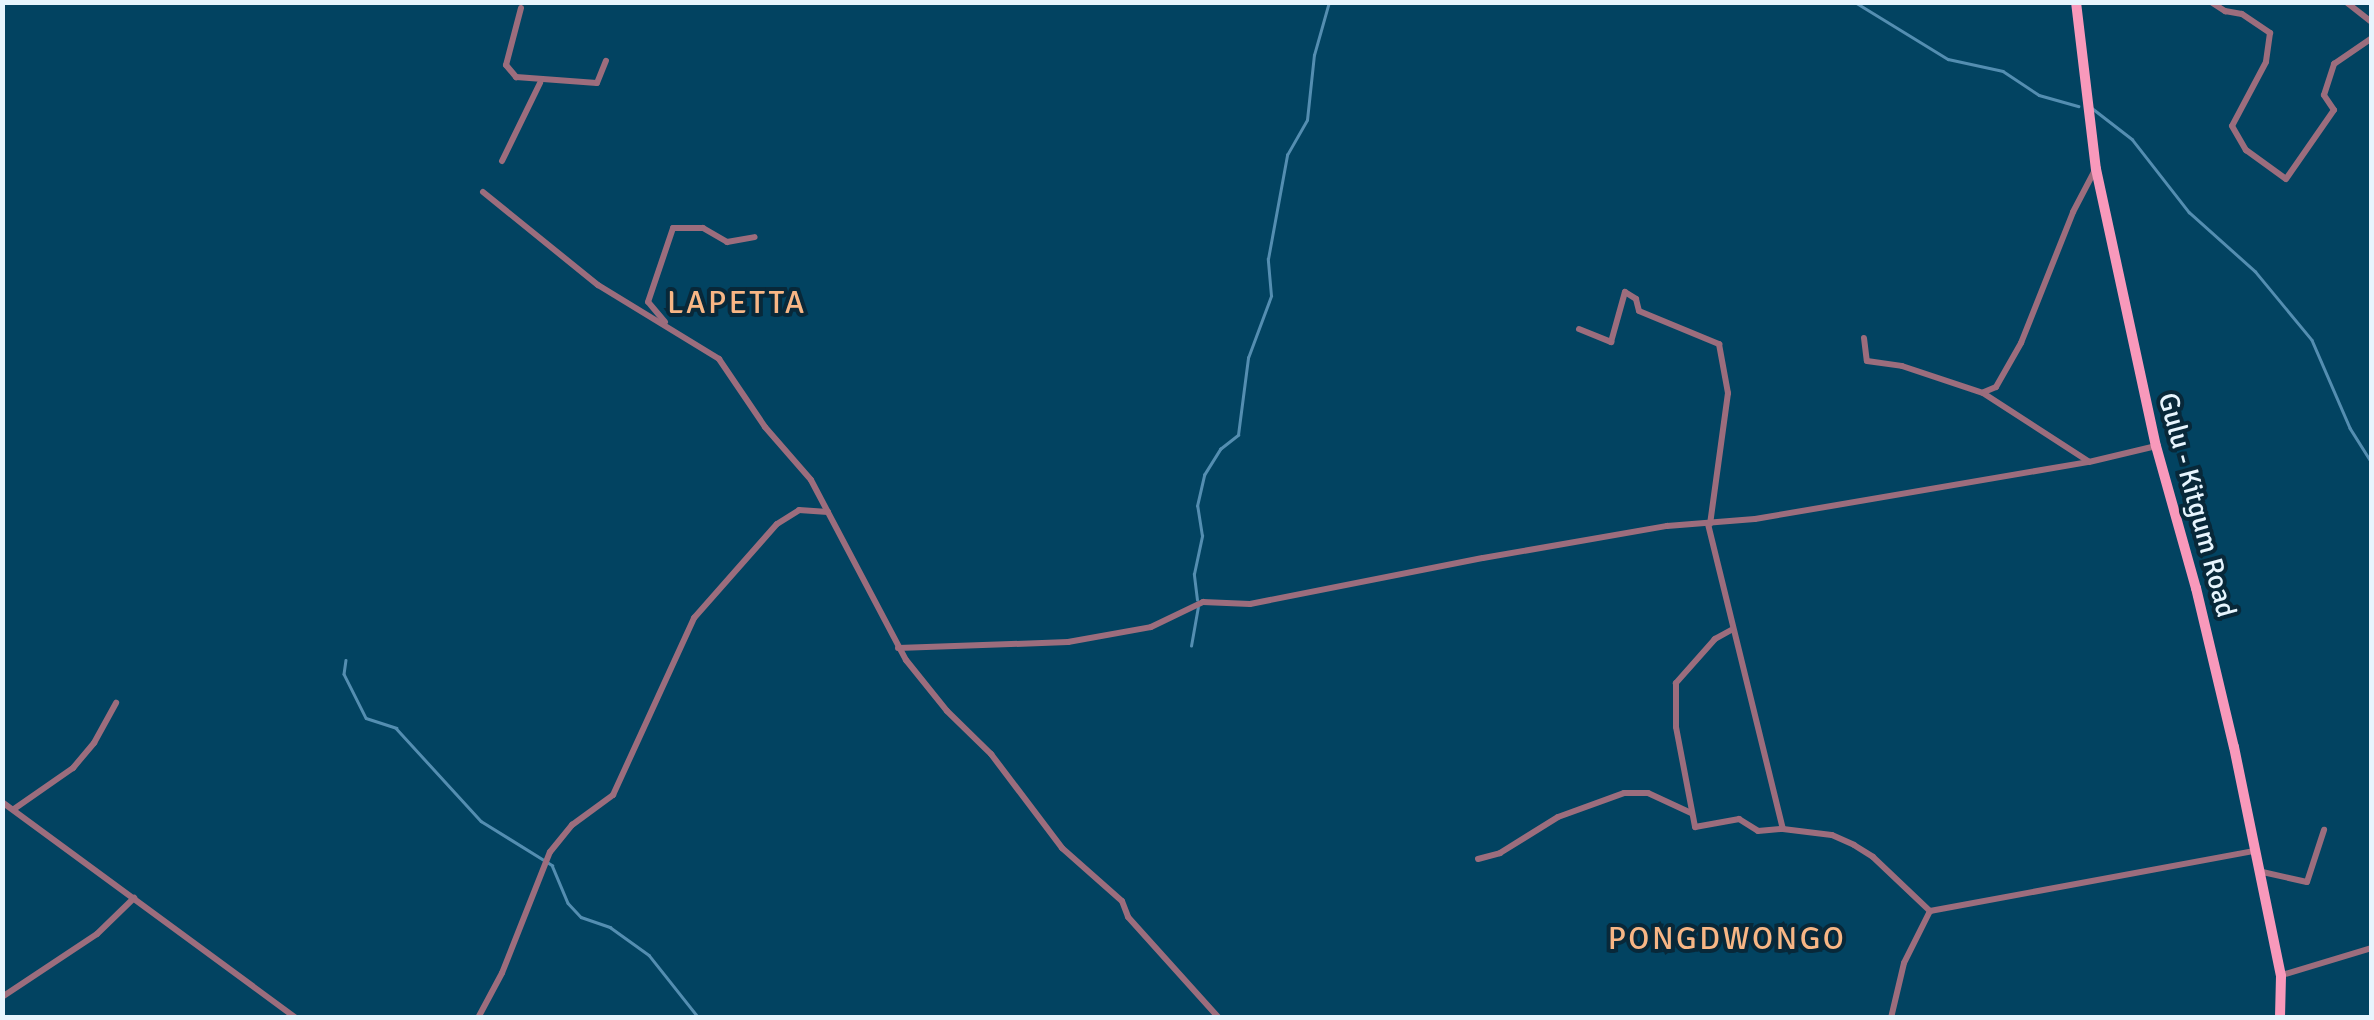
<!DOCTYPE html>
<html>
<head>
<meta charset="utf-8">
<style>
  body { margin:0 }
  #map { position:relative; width:2374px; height:1020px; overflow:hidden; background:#024361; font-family:Signika,sans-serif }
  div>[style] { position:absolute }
  .stream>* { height:2.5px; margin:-1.25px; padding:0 1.25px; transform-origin:1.25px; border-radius:1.25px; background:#548eb1 }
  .minor>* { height:6px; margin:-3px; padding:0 3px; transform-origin:3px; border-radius:3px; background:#9c6d7d }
  .primary>* { height:10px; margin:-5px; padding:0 5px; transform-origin:5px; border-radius:5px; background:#f899bb }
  span { translate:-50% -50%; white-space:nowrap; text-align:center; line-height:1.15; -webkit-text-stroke:8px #082839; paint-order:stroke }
  .street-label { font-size:28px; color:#e7f5fe }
  .quarter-label { font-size:32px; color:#f8b685; letter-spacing:2.5px }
  .frame { position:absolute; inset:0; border:5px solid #e7f5fe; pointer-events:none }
</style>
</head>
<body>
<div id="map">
  <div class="stream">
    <i style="left:1855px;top:2px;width:109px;rotate:31.5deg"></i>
    <i style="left:1948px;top:59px;width:56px;rotate:12.3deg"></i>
    <i style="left:2003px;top:71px;width:43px;rotate:33.7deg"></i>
    <i style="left:2039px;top:95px;width:41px;rotate:15.8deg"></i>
    <i style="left:2092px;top:108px;width:51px;rotate:37.8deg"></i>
    <i style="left:2132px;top:139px;width:93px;rotate:52deg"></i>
    <i style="left:2189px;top:212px;width:89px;rotate:41.8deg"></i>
    <i style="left:2255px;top:271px;width:89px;rotate:50.4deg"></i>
    <i style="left:2312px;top:340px;width:96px;rotate:66.6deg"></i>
    <i style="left:2350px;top:428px;width:41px;rotate:57.8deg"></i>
    <i style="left:1197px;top:600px;width:26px;rotate:-97deg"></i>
    <i style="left:1194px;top:574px;width:39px;rotate:-78deg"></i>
    <i style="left:1202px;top:536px;width:30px;rotate:-99deg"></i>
    <i style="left:1197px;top:506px;width:32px;rotate:-77deg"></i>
    <i style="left:1204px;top:475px;width:31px;rotate:-58deg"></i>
    <i style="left:1220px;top:449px;width:23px;rotate:-38deg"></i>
    <i style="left:1238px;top:435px;width:78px;rotate:-82.6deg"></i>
    <i style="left:1248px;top:358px;width:66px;rotate:-69.6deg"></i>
    <i style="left:1271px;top:296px;width:37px;rotate:-95deg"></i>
    <i style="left:1268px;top:259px;width:106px;rotate:-79.6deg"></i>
    <i style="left:1287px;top:155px;width:40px;rotate:-60.3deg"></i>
    <i style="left:1307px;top:120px;width:65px;rotate:-83.9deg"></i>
    <i style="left:1314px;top:55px;width:55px;rotate:-74.2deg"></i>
    <i style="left:1191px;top:646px;width:39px;rotate:-80deg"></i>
    <i style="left:346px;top:660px;width:14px;rotate:98deg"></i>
    <i style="left:344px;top:674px;width:49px;rotate:63.4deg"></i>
    <i style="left:366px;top:718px;width:32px;rotate:18deg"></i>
    <i style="left:396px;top:728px;width:126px;rotate:47.6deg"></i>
    <i style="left:481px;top:821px;width:84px;rotate:31.8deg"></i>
    <i style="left:552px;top:865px;width:41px;rotate:67.2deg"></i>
    <i style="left:568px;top:903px;width:19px;rotate:47deg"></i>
    <i style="left:581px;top:917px;width:31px;rotate:19deg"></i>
    <i style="left:610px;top:927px;width:48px;rotate:35.7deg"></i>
    <i style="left:649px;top:955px;width:80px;rotate:51.6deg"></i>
  </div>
  <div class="minor">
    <i style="left:2211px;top:2px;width:17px;rotate:33deg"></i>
    <i style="left:2225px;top:11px;width:17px;rotate:10deg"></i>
    <i style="left:2242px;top:14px;width:34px;rotate:34deg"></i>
    <i style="left:2270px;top:33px;width:29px;rotate:98deg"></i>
    <i style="left:2266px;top:62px;width:72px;rotate:118deg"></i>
    <i style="left:2232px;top:126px;width:28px;rotate:60deg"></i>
    <i style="left:2246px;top:150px;width:49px;rotate:35.9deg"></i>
    <i style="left:2286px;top:179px;width:84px;rotate:-55.2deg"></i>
    <i style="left:2334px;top:110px;width:18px;rotate:-124deg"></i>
    <i style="left:2324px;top:95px;width:33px;rotate:-72deg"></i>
    <i style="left:2334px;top:64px;width:46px;rotate:-34.4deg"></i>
    <i style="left:2346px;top:2px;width:33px;rotate:38deg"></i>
    <i style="left:521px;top:8px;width:59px;rotate:104.7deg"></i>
    <i style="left:506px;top:65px;width:16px;rotate:50deg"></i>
    <i style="left:516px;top:77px;width:81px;rotate:4.2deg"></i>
    <i style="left:597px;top:83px;width:24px;rotate:-68deg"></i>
    <i style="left:502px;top:161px;width:87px;rotate:-64deg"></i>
    <i style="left:483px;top:192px;width:148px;rotate:39deg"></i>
    <i style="left:598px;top:285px;width:142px;rotate:31.4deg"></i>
    <i style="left:719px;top:359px;width:82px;rotate:55.9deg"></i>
    <i style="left:765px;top:427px;width:70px;rotate:49deg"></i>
    <i style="left:811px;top:480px;width:204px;rotate:62.2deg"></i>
    <i style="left:906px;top:660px;width:65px;rotate:51.2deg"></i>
    <i style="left:947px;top:711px;width:62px;rotate:44.3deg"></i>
    <i style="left:991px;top:754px;width:118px;rotate:52.9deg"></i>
    <i style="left:1062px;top:848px;width:80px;rotate:41.5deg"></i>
    <i style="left:1122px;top:901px;width:17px;rotate:69deg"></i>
    <i style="left:1128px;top:917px;width:136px;rotate:48deg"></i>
    <i style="left:665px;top:322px;width:26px;rotate:-130deg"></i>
    <i style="left:648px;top:302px;width:78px;rotate:-71.3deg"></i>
    <i style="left:673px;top:228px;width:30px"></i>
    <i style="left:703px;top:228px;width:28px;rotate:30deg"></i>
    <i style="left:727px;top:242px;width:28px;rotate:-10deg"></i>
    <i style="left:1579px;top:329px;width:35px;rotate:22deg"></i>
    <i style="left:1611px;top:342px;width:52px;rotate:-74.4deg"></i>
    <i style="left:1625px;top:292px;width:13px;rotate:32deg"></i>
    <i style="left:1636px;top:299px;width:12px;rotate:76deg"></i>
    <i style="left:1639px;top:311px;width:87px;rotate:22.4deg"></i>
    <i style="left:1719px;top:344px;width:50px;rotate:79.6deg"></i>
    <i style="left:1728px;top:393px;width:132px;rotate:97.8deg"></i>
    <i style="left:1864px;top:338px;width:23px;rotate:83deg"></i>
    <i style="left:1867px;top:361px;width:35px;rotate:8deg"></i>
    <i style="left:1902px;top:366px;width:85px;rotate:18.4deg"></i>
    <i style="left:1983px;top:393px;width:125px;rotate:32.9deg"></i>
    <i style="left:1984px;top:392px;width:13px;rotate:-23deg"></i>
    <i style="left:1996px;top:387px;width:51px;rotate:-60.4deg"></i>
    <i style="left:2021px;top:343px;width:141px;rotate:-68.3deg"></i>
    <i style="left:2073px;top:212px;width:47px;rotate:-62.4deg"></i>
    <i style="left:1708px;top:524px;width:314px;rotate:76.2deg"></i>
    <i style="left:1783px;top:829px;width:49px;rotate:7deg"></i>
    <i style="left:1832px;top:835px;width:24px;rotate:24deg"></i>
    <i style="left:1854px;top:845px;width:22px;rotate:32deg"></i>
    <i style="left:1873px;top:857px;width:79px;rotate:43.5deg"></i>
    <i style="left:1930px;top:911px;width:58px;rotate:116.6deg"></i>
    <i style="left:1904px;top:963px;width:57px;rotate:103.3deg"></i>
    <i style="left:1733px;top:629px;width:21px;rotate:151deg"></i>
    <i style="left:1715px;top:639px;width:59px;rotate:131.6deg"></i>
    <i style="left:1676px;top:683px;width:44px;rotate:90deg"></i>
    <i style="left:1676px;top:727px;width:102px;rotate:79.2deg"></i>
    <i style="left:1695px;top:827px;width:45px;rotate:-10.3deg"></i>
    <i style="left:1739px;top:819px;width:22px;rotate:32deg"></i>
    <i style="left:1758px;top:831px;width:25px;rotate:-5deg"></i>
    <i style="left:898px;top:648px;width:170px;rotate:-2deg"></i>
    <i style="left:1068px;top:642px;width:84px;rotate:-10.2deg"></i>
    <i style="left:1151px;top:627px;width:58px;rotate:-25.7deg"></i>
    <i style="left:1203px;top:602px;width:47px;rotate:2.4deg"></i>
    <i style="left:1250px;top:604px;width:237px;rotate:-11.2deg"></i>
    <i style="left:1483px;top:558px;width:187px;rotate:-9.9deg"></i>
    <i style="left:1667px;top:526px;width:88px;rotate:-4.5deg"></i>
    <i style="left:1755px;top:519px;width:339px;rotate:-9.7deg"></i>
    <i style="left:2089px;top:462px;width:69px;rotate:-13.4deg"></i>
    <i style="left:2px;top:802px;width:365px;rotate:36.3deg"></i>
    <i style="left:14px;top:809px;width:72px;rotate:-34.8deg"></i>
    <i style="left:73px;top:768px;width:33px;rotate:-50deg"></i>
    <i style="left:94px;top:743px;width:46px;rotate:-61.2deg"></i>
    <i style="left:1478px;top:859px;width:23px;rotate:-15deg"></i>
    <i style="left:1500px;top:853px;width:68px;rotate:-31.8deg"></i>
    <i style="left:1558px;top:817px;width:70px;rotate:-20deg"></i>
    <i style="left:1624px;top:793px;width:24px"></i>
    <i style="left:1648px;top:793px;width:47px;rotate:24.9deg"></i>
    <i style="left:2258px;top:871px;width:50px;rotate:12.7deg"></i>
    <i style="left:2307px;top:882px;width:55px;rotate:-71.9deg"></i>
    <i style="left:1930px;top:911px;width:330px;rotate:-10.5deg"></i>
    <i style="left:2282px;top:975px;width:94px;rotate:-16.7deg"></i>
    <i style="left:2px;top:997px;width:114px;rotate:-33.6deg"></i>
    <i style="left:97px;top:934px;width:52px;rotate:-44.2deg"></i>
    <i style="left:478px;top:1018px;width:51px;rotate:-61.9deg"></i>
    <i style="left:502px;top:973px;width:130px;rotate:-68.4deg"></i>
    <i style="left:550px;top:852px;width:35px;rotate:-51deg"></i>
    <i style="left:572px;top:825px;width:51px;rotate:-36.2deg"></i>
    <i style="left:613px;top:795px;width:195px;rotate:-65.4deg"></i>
    <i style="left:694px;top:618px;width:125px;rotate:-48.6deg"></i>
    <i style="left:777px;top:524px;width:26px;rotate:-32deg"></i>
    <i style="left:799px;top:510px;width:29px;rotate:4deg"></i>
  </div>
  <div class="primary">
    <i style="left:2076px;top:2px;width:168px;rotate:83.2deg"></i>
    <i style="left:2096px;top:169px;width:283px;rotate:77.8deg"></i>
    <i style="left:2156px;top:446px;width:148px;rotate:74.3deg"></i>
    <i style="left:2196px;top:588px;width:163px;rotate:76.6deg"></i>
    <i style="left:2234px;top:747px;width:234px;rotate:78.4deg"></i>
    <i style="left:2281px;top:976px;width:42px;rotate:91.4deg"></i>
  </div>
  <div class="street-label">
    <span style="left:2197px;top:505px;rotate:75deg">Gulu - Kitgum Road</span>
  </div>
  <div class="quarter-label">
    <span style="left:737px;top:303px">LAPETTA</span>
    <span style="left:1727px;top:939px">PONGDWONGO</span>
  </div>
  <div class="frame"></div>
</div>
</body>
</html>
